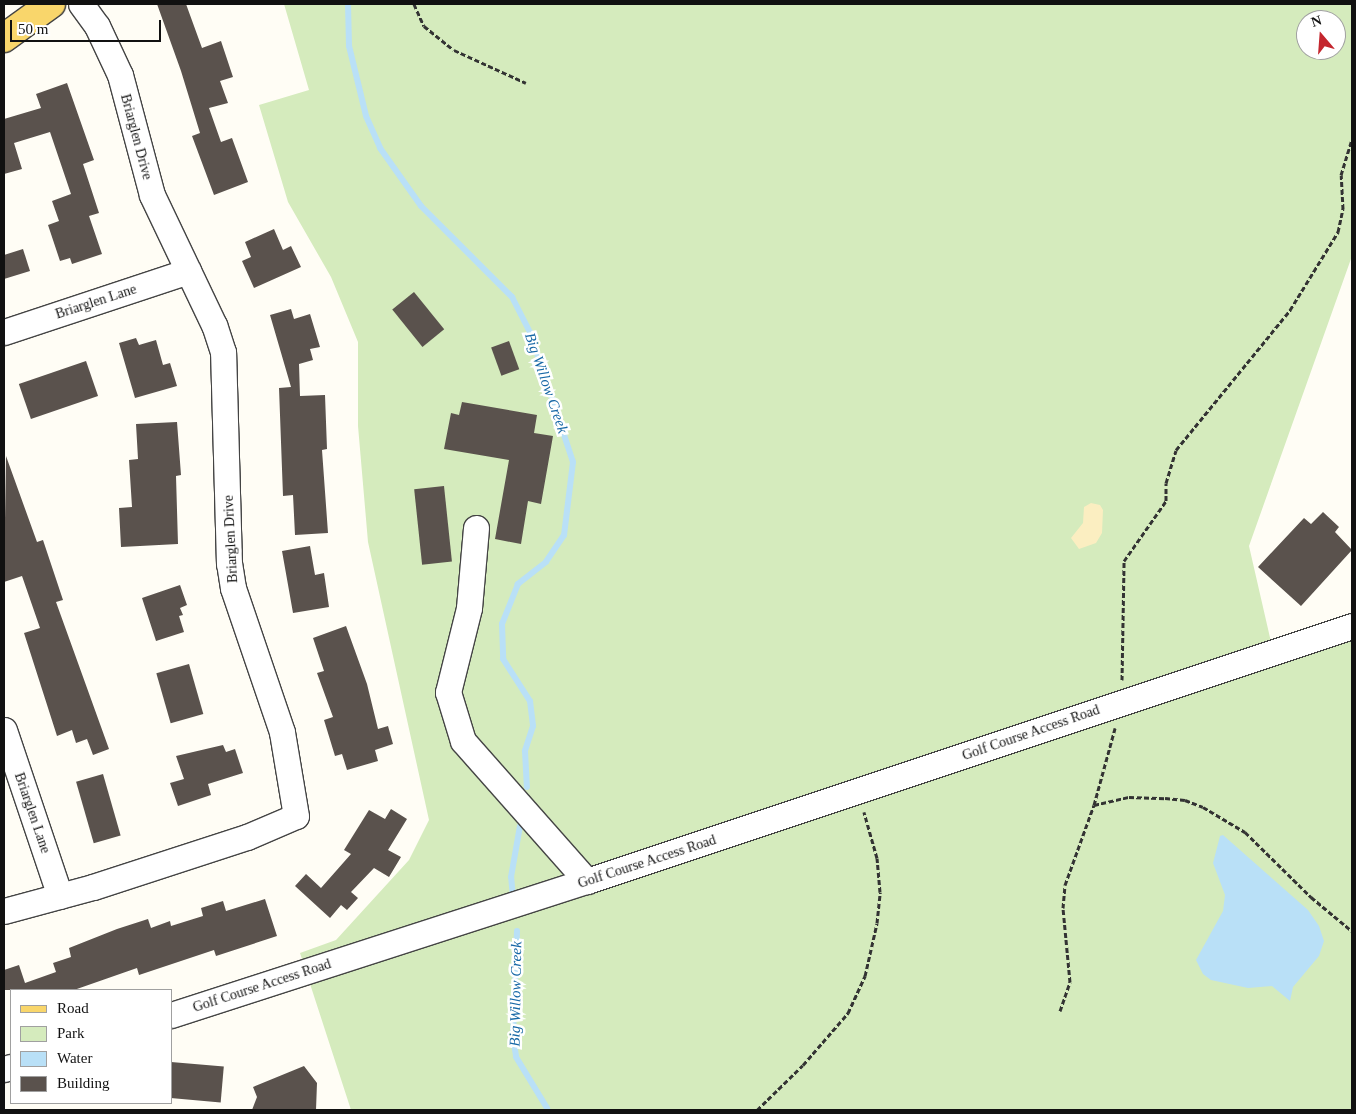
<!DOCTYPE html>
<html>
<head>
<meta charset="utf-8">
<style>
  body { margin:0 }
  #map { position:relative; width:1356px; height:1114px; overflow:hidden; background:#fffdf5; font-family:Georgia,serif }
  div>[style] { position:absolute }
  .green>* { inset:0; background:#d5ebbd }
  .sand>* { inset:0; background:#fbeec1 }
  .water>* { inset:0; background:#b9e0f7 }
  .stream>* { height:6px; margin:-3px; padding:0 3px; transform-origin:3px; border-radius:3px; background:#b9e0f7 }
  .building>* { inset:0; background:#5a524d; transform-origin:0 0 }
  .path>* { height:3px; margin-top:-1.5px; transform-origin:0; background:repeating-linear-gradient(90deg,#333 0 5px,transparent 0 7.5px) }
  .roads { filter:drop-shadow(1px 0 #444) drop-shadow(-1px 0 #444) drop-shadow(0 1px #444) drop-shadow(0 -1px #444) }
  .minor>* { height:25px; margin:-12.5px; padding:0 12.5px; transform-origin:12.5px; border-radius:12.5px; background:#fff }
  .major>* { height:28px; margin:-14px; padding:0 14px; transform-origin:14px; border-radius:14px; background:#f9d66b }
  span { translate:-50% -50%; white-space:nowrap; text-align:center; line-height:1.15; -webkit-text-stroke:5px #fff; paint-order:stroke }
  .street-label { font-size:14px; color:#111 }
  .water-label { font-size:15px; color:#1768a6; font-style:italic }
  .frame { position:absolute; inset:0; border:5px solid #111; pointer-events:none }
  .legend { position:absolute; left:10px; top:989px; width:162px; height:115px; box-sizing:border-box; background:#fff; border:1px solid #a0a0a0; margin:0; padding:6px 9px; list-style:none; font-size:15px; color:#111 }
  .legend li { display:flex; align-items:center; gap:10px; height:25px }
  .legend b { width:25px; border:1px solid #a0a0a0 }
  .north { position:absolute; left:1296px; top:10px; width:50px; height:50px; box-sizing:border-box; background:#fff; border:1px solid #a0a0a0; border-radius:50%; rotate:342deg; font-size:14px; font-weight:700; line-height:20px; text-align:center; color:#111 }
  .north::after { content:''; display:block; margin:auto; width:18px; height:22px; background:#c4262e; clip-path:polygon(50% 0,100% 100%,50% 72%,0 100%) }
  .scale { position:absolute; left:10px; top:20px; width:151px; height:22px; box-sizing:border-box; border:2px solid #111; border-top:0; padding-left:6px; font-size:15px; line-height:18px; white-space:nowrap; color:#111; -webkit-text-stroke:4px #fff; paint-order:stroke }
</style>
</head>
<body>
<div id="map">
  <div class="green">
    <i style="clip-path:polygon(evenodd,284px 4px,1352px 4px,1352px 256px,1249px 546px,1271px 642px,1352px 616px,1352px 1110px,351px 1110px,300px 953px,336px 940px,409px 860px,429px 820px,368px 542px,358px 426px,358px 342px,331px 277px,288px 202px,259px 105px,309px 90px,284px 4px,1306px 20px,1336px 20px,1336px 50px,1306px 50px,1306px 20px)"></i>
  </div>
  <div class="sand">
    <i style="clip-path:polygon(1091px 503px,1100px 505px,1103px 510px,1102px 533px,1096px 543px,1079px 549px,1071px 538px,1083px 523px,1084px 507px)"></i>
  </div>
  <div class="water">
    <i style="clip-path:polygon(1223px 835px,1308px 910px,1319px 926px,1324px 941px,1319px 956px,1293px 987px,1290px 1001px,1272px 986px,1248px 988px,1211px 980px,1203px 974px,1196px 960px,1223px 911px,1225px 895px,1213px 863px,1220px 836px)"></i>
  </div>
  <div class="stream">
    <i style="left:348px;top:4px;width:42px;rotate:88.6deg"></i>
    <i style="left:349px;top:46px;width:72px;rotate:76.3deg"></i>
    <i style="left:366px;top:116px;width:35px;rotate:66deg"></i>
    <i style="left:380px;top:148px;width:71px;rotate:54.7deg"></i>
    <i style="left:421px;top:206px;width:129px;rotate:45deg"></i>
    <i style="left:512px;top:297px;width:39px;rotate:63deg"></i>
    <i style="left:530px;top:332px;width:137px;rotate:71.7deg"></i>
    <i style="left:573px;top:462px;width:74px;rotate:97deg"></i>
    <i style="left:564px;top:535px;width:32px;rotate:124deg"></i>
    <i style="left:546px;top:562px;width:36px;rotate:142deg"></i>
    <i style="left:518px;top:584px;width:43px;rotate:111.8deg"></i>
    <i style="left:502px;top:624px;width:35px;rotate:88deg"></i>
    <i style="left:503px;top:659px;width:50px;rotate:57.3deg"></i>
    <i style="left:530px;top:701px;width:25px;rotate:83deg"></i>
    <i style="left:533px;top:726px;width:26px;rotate:108deg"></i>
    <i style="left:525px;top:751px;width:36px;rotate:87deg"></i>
    <i style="left:513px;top:898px;width:21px;rotate:-95deg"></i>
    <i style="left:511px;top:877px;width:52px;rotate:-80deg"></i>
    <i style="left:517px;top:931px;width:106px;rotate:92.2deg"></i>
    <i style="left:513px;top:1037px;width:20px;rotate:81deg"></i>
    <i style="left:516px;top:1057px;width:60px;rotate:58.7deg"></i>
  </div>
  <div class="building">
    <i style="clip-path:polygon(157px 4px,186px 4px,202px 48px,221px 41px,233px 77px,220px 81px,228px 103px,209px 108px,221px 142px,232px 138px,248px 182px,214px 195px,192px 136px,200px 133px,181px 71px)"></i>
    <i style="clip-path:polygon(67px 83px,94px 160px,83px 164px,99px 213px,89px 216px,102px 254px,72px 264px,70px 258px,60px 261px,48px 225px,59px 221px,52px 201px,71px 194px,50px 132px,14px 143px,22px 169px,4px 174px,4px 119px,41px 108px,36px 94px)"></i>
    <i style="clip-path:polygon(274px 229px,283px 250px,291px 246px,301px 267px,254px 288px,242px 261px,251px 257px,245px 242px)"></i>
    <i style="clip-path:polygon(23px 249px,30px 271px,4px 279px,4px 255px)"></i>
    <i style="left:414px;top:292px;width:48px;height:28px;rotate:51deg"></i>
    <i style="clip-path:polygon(291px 309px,294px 319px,310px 314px,320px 347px,310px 349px,313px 360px,299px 364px,300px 396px,325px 395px,327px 449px,322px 450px,328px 533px,295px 535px,293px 495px,283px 496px,279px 388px,291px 387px,270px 315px)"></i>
    <i style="clip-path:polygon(136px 338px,139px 345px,156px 340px,163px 365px,170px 363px,177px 386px,135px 398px,119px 343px)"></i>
    <i style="left:509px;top:341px;width:30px;height:19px;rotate:70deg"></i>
    <i style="left:86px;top:361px;width:37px;height:71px;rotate:71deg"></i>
    <i style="clip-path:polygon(462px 402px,537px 415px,534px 433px,553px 436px,541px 504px,528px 501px,521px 544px,495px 539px,509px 460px,444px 449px,451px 413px,459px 415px)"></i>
    <i style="clip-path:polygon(177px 422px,181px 475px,176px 476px,178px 544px,121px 547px,119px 508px,132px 507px,129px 460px,138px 459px,136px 424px)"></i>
    <i style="clip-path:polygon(6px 456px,37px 542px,43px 540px,63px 600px,56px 602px,109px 749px,93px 755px,87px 739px,76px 743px,72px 730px,57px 736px,24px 633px,40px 628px,22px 576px,4px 582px)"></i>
    <i style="left:444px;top:486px;width:76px;height:30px;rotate:84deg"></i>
    <i style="clip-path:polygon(1323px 512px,1339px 527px,1335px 532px,1352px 550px,1301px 606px,1258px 567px,1304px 518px,1311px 524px)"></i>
    <i style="clip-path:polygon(310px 546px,315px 575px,324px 573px,329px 607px,293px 613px,282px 551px)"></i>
    <i style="clip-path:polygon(180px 585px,187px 605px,180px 608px,183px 615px,179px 616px,184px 632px,156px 641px,142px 598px)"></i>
    <i style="clip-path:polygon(346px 626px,367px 684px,378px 729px,388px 726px,393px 744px,375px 750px,378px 761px,347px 770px,342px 754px,335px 756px,324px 720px,333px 717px,317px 673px,324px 671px,313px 638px)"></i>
    <i style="left:189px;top:664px;width:52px;height:34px;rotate:74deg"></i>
    <i style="clip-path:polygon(223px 745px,226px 752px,235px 749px,243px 773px,208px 784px,211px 795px,178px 806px,170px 783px,184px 779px,176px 756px)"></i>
    <i style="left:103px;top:774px;width:64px;height:28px;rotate:74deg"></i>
    <i style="clip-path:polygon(391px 809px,407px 819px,388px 850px,401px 857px,389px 877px,374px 868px,351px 892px,358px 898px,347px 910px,341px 905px,330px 918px,295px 886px,306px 874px,321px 888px,351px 854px,344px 850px,369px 810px,385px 819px)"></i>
    <i style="clip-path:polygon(265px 899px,277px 936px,216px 956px,214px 950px,139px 975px,137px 968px,74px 990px,4px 990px,4px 970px,19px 965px,25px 983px,56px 972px,53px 963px,71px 957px,69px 948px,117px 929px,148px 919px,151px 928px,170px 921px,171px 926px,203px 916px,201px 908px,223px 901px,226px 911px)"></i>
    <i style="left:171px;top:1062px;width:53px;height:36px;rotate:5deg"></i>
    <i style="clip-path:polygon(304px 1066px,317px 1083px,316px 1110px,252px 1110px,257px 1097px,253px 1087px)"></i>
  </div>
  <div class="path">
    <i style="left:414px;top:4px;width:24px;rotate:66deg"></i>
    <i style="left:424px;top:26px;width:38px;rotate:39deg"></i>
    <i style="left:454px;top:50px;width:79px;rotate:24.6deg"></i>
    <i style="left:1122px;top:680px;width:119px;rotate:-89deg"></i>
    <i style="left:1124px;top:561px;width:73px;rotate:-55deg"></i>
    <i style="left:1166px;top:501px;width:18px;rotate:-90deg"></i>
    <i style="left:1166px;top:483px;width:34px;rotate:-73deg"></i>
    <i style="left:1176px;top:450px;width:181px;rotate:-50.8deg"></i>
    <i style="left:1290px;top:310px;width:92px;rotate:-58.4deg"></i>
    <i style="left:1338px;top:232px;width:24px;rotate:-78deg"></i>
    <i style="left:1343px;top:209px;width:34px;rotate:-93deg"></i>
    <i style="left:1341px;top:175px;width:37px;rotate:-73deg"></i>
    <i style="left:1094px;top:805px;width:36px;rotate:-13deg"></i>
    <i style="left:1129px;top:797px;width:36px;rotate:2deg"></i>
    <i style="left:1165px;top:798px;width:20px;rotate:6deg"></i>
    <i style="left:1185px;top:800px;width:19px;rotate:21deg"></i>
    <i style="left:1203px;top:807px;width:49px;rotate:30.8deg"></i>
    <i style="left:1245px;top:832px;width:93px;rotate:44.6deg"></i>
    <i style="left:1311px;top:897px;width:53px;rotate:39.7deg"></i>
    <i style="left:1060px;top:1011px;width:31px;rotate:-71deg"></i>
    <i style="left:1070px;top:982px;width:74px;rotate:-95.4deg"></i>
    <i style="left:1063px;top:908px;width:23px;rotate:-85deg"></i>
    <i style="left:1065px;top:885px;width:85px;rotate:-70.1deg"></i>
    <i style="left:1094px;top:805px;width:80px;rotate:-74.7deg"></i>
    <i style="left:757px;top:1110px;width:64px;rotate:-44.4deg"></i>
    <i style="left:803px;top:1065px;width:69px;rotate:-49.1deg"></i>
    <i style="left:848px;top:1013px;width:41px;rotate:-65.3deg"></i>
    <i style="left:865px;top:976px;width:54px;rotate:-77.2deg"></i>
    <i style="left:877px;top:923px;width:31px;rotate:-84deg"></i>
    <i style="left:880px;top:892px;width:34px;rotate:-95deg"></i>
    <i style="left:877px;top:858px;width:48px;rotate:-105.8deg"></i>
  </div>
  <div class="roads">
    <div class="minor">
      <i style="left:4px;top:332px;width:194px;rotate:-18.3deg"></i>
      <i style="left:476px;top:528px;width:80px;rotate:95deg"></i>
      <i style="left:469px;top:608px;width:87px;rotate:104deg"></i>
      <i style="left:448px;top:692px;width:51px;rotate:73deg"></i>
      <i style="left:463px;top:741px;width:187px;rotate:48.5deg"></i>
      <i style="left:4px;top:730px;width:175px;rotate:71.4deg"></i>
      <i style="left:4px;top:911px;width:92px;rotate:-15.1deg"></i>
      <i style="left:93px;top:887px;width:162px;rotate:-18deg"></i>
      <i style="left:247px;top:837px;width:53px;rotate:-23.2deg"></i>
      <i style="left:296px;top:816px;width:85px;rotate:-99.5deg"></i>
      <i style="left:282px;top:732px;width:152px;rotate:-108.8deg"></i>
      <i style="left:233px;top:588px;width:24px;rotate:-99deg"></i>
      <i style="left:229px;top:564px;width:212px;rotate:-91.6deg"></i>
      <i style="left:223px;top:352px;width:28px;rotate:-108deg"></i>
      <i style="left:214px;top:325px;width:144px;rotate:-115.5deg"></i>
      <i style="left:152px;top:195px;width:124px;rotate:-104.9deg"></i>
      <i style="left:120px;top:75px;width:54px;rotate:-115.1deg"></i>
      <i style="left:97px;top:26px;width:27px;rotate:-126deg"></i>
      <i style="left:171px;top:1015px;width:437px;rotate:-17.9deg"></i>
      <i style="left:587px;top:881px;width:806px;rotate:-18.43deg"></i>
      <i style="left:4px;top:1069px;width:7px;rotate:-16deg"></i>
    </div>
    <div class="major">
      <i style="left:4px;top:38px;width:58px;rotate:-35.9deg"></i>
    </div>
  </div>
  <div class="street-label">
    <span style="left:136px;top:137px;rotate:75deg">Briarglen Drive</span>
    <span style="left:96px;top:302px;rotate:-18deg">Briarglen Lane</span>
    <span style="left:231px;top:539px;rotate:-93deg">Briarglen Drive</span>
    <span style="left:1031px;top:733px;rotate:-19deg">Golf Course Access Road</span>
    <span style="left:32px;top:813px;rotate:71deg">Briarglen Lane</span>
    <span style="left:647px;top:862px;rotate:-18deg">Golf Course Access Road</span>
    <span style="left:262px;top:986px;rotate:-18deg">Golf Course Access Road</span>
  </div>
  <div class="water-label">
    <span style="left:546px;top:383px;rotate:71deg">Big Willow Creek</span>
    <span style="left:516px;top:994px;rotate:-89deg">Big Willow Creek</span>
  </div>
  <div class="frame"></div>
  <ul class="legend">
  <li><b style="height:6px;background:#f9d66b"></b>Road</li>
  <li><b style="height:14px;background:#d5ebbd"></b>Park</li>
  <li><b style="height:14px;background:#b9e0f7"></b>Water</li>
  <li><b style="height:14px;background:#5a524d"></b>Building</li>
  </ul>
  <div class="north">N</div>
  <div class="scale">50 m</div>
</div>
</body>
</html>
